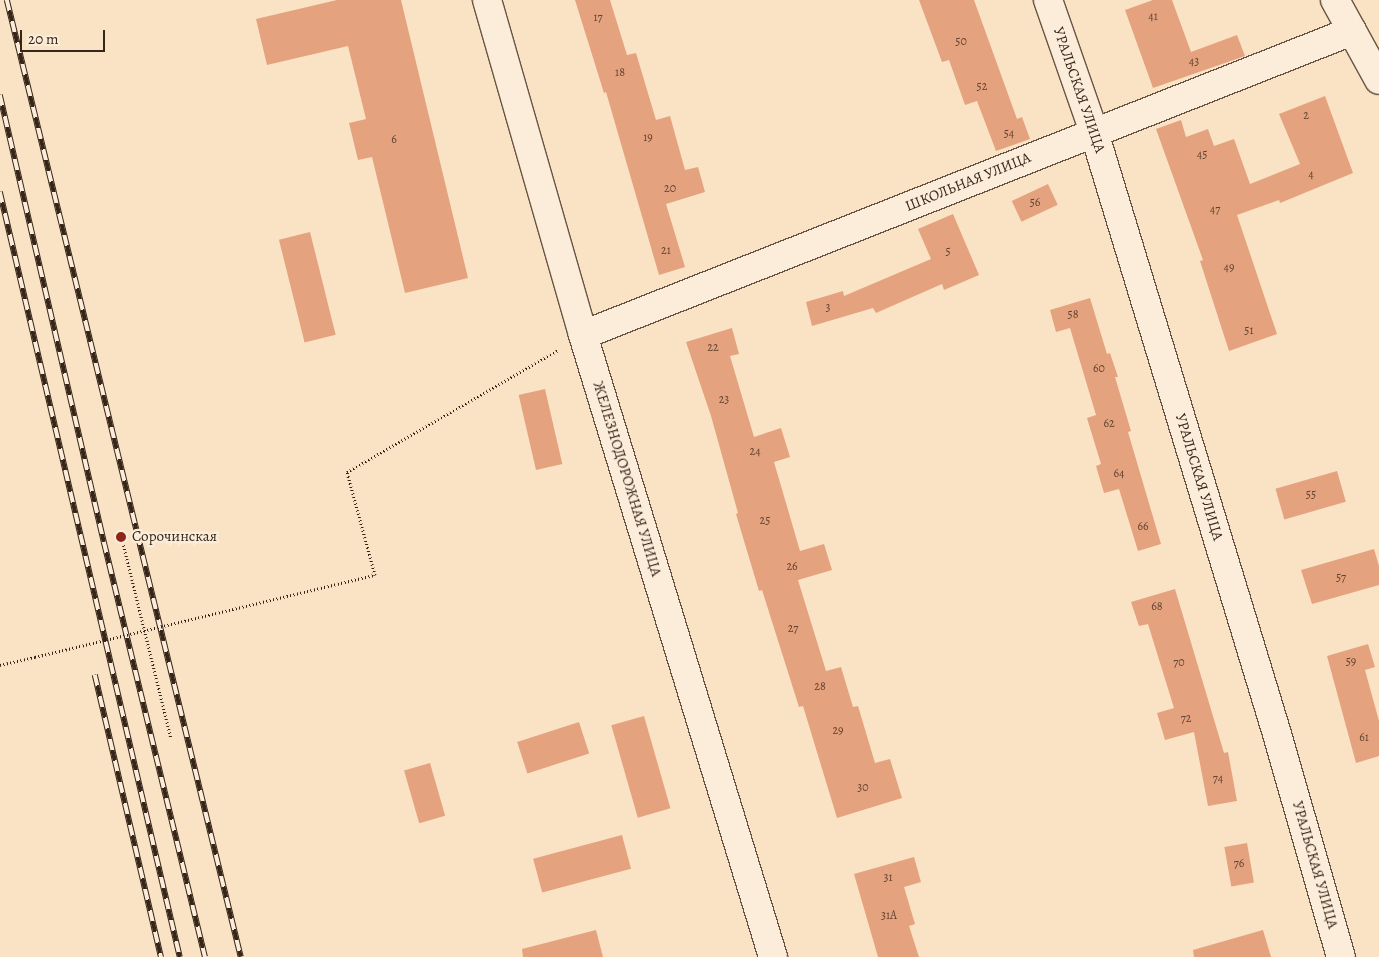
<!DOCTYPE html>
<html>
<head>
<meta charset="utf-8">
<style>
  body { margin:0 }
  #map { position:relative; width:1379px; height:957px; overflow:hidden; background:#f9e3c4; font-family:Alegreya,serif }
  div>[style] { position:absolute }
  .building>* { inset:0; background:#e5a27f; transform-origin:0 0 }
  .path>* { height:3px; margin-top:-1.5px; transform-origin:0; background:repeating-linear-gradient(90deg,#372519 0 1px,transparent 0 3.5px) }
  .roads { filter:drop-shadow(1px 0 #685444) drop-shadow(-1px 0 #685444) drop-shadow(0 1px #685444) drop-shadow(0 -1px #685444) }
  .minor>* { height:28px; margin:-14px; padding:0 14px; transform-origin:14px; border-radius:14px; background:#fbedd9 }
  .rail>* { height:5.5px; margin-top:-2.75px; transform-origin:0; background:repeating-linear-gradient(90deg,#fbedd9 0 11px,#372519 0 22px); box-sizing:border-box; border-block:1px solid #372519 }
  .path-bridge>* { height:3px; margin-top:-1.5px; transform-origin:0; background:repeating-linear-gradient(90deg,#372519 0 1px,transparent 0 3.5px) }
  .dots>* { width:14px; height:14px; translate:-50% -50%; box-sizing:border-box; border:2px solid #fbedd9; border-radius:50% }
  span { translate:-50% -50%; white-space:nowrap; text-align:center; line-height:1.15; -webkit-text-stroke:4.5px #fbedd9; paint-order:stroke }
  .number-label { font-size:12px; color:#624432 }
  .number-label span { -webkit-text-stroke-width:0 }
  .street-label { font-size:15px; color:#372519 }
  .poi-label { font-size:15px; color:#372519 }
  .left { translate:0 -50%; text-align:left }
  .scale { position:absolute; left:20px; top:30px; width:85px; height:22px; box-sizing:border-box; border:2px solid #372519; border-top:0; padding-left:6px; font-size:15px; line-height:18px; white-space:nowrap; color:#372519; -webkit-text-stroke:4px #fbedd9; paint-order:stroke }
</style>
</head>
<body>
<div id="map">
  <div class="building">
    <i style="clip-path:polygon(337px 0,401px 0,468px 278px,405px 293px,372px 157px,358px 160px,349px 123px,366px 119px,348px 46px,267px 65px,256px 19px)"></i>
    <i style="clip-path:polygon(575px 0,610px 0,627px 55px,636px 53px,656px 120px,670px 116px,685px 170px,698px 167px,705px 192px,666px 204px,685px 267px,659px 275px,606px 92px,604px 93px)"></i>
    <i style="clip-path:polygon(919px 0,974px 0,1017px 119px,1022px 117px,1030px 139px,996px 151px,977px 101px,965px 105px,949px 60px,942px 62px)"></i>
    <i style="clip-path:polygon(1153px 0,1172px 0,1191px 52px,1237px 35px,1245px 56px,1153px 88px,1125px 10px)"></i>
    <i style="clip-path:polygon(1325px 96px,1353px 173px,1280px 203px,1279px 200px,1237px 215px,1277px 334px,1229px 351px,1200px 261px,1203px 260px,1156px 129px,1181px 120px,1186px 137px,1208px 129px,1214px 146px,1234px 139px,1250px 184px,1300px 164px,1279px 114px)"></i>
    <i style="left:1048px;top:184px;width:23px;height:40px;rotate:65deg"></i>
    <i style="clip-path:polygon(953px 214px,979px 275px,944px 290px,942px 284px,876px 313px,873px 308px,812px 326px,806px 302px,843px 291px,844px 296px,931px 259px,918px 229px)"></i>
    <i style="left:310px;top:232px;width:106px;height:32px;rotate:76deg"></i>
    <i style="clip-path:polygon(1090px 298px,1107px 354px,1110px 353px,1118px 377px,1115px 377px,1131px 431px,1128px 432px,1161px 544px,1138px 551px,1119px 489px,1104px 493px,1096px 466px,1101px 464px,1087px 418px,1096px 415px,1070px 328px,1056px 332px,1050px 310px)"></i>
    <i style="clip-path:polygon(732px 328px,739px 354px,730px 356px,754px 437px,781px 428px,790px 457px,774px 462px,800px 551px,824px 544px,832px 570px,798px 580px,826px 671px,841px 667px,853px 707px,858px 706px,875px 763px,890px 759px,902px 798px,837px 818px,803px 706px,799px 707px,762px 590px,759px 591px,736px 514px,738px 513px,711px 416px,686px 342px)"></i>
    <i style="left:545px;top:389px;width:77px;height:27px;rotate:77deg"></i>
    <i style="left:1337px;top:471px;width:32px;height:64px;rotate:74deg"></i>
    <i style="clip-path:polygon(1374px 549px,1379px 566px,1379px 585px,1312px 604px,1301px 570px)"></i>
    <i style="clip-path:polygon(1175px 589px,1224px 753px,1228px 752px,1237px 801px,1208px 806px,1194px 732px,1165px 740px,1157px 713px,1174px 708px,1148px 624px,1139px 626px,1131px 602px)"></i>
    <i style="clip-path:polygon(1368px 644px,1375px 667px,1365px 670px,1379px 721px,1379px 756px,1356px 763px,1327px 656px)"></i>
    <i style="left:644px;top:716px;width:96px;height:34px;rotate:74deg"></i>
    <i style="left:579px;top:722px;width:33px;height:65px;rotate:72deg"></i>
    <i style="left:430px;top:763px;width:55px;height:27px;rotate:74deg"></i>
    <i style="left:622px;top:835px;width:35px;height:92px;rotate:75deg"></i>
    <i style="left:1247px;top:843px;width:40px;height:23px;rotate:80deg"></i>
    <i style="clip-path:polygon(914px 857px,921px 882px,904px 887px,915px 924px,909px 926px,919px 957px,878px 957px,854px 874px)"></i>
    <i style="clip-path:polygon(596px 930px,603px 957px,523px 957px,522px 949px)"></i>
    <i style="clip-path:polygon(1263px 930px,1271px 957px,1194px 957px,1193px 950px)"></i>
  </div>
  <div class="path">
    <i style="left:121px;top:535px;width:209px;rotate:76.2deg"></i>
    <i style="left:375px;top:575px;width:107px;rotate:-105.2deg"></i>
    <i style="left:347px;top:472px;width:244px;rotate:-30deg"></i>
    <i style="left:0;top:665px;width:36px;rotate:-13deg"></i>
  </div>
  <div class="roads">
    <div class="minor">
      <i style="left:487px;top:0;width:348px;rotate:74deg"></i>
      <i style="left:583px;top:335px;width:650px;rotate:73.01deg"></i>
      <i style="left:1048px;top:0;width:140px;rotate:70.8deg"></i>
      <i style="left:1094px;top:132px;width:629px;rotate:73.09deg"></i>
      <i style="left:1277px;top:734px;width:232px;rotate:74deg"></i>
      <i style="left:1335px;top:0;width:91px;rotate:61.2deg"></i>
      <i style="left:583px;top:335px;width:827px;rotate:-21.57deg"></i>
    </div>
  </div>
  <div class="rail">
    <i style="left:7px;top:0;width:985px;rotate:76.26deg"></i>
    <i style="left:0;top:95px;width:459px;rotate:76.9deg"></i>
    <i style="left:104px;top:542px;width:427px;rotate:76.3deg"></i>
    <i style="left:0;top:192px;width:786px;rotate:76.76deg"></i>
    <i style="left:95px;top:675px;width:290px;rotate:76.8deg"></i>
  </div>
  <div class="path-bridge">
    <i style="left:35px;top:657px;width:350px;rotate:-13.6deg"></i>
  </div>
  <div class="dots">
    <i style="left:121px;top:537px;background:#8f2418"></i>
  </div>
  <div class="number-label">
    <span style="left:1153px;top:17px">41</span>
    <span style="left:598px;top:18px">17</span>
    <span style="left:961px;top:42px">50</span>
    <span style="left:1194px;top:62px">43</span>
    <span style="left:620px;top:73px">18</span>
    <span style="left:982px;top:87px">52</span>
    <span style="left:1306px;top:116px">2</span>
    <span style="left:1009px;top:134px">54</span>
    <span style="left:648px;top:138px">19</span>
    <span style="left:394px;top:140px">6</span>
    <span style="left:1202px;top:155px">45</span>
    <span style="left:1311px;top:175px">4</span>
    <span style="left:670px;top:189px">20</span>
    <span style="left:1035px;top:203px">56</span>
    <span style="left:1215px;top:210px">47</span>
    <span style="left:666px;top:251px">21</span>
    <span style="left:948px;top:252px">5</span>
    <span style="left:1229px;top:268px">49</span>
    <span style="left:828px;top:308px">3</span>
    <span style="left:1073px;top:315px">58</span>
    <span style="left:1249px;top:331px">51</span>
    <span style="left:713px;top:348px">22</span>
    <span style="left:1099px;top:369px">60</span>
    <span style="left:724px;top:400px">23</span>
    <span style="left:1109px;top:424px">62</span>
    <span style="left:755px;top:452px">24</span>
    <span style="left:1119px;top:474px">64</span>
    <span style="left:1311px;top:495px">55</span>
    <span style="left:765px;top:521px">25</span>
    <span style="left:1143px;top:527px">66</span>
    <span style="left:792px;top:567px">26</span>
    <span style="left:1341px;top:578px">57</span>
    <span style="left:1157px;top:607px">68</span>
    <span style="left:793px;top:629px">27</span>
    <span style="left:1351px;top:662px">59</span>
    <span style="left:1179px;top:663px">70</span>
    <span style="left:820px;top:687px">28</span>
    <span style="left:1186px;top:719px">72</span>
    <span style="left:838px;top:731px">29</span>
    <span style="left:1364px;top:738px">61</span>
    <span style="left:1218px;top:779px">74</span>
    <span style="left:863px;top:788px">30</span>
    <span style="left:1239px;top:864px">76</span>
    <span style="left:888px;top:878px">31</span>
    <span style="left:889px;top:916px">31А</span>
  </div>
  <div class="street-label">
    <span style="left:1079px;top:90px;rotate:71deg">УРАЛЬСКАЯ УЛИЦА</span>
    <span style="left:968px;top:182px;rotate:-22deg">ШКОЛЬНАЯ УЛИЦА</span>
    <span style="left:1199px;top:477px;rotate:73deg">УРАЛЬСКАЯ УЛИЦА</span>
    <span style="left:627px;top:479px;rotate:73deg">ЖЕЛЕЗНОДОРОЖНАЯ УЛИЦА</span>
    <span style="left:1315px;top:865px;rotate:74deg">УРАЛЬСКАЯ УЛИЦА</span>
  </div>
  <div class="poi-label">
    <span class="left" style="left:132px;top:537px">Сорочинская</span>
  </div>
  <div class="scale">20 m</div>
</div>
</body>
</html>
